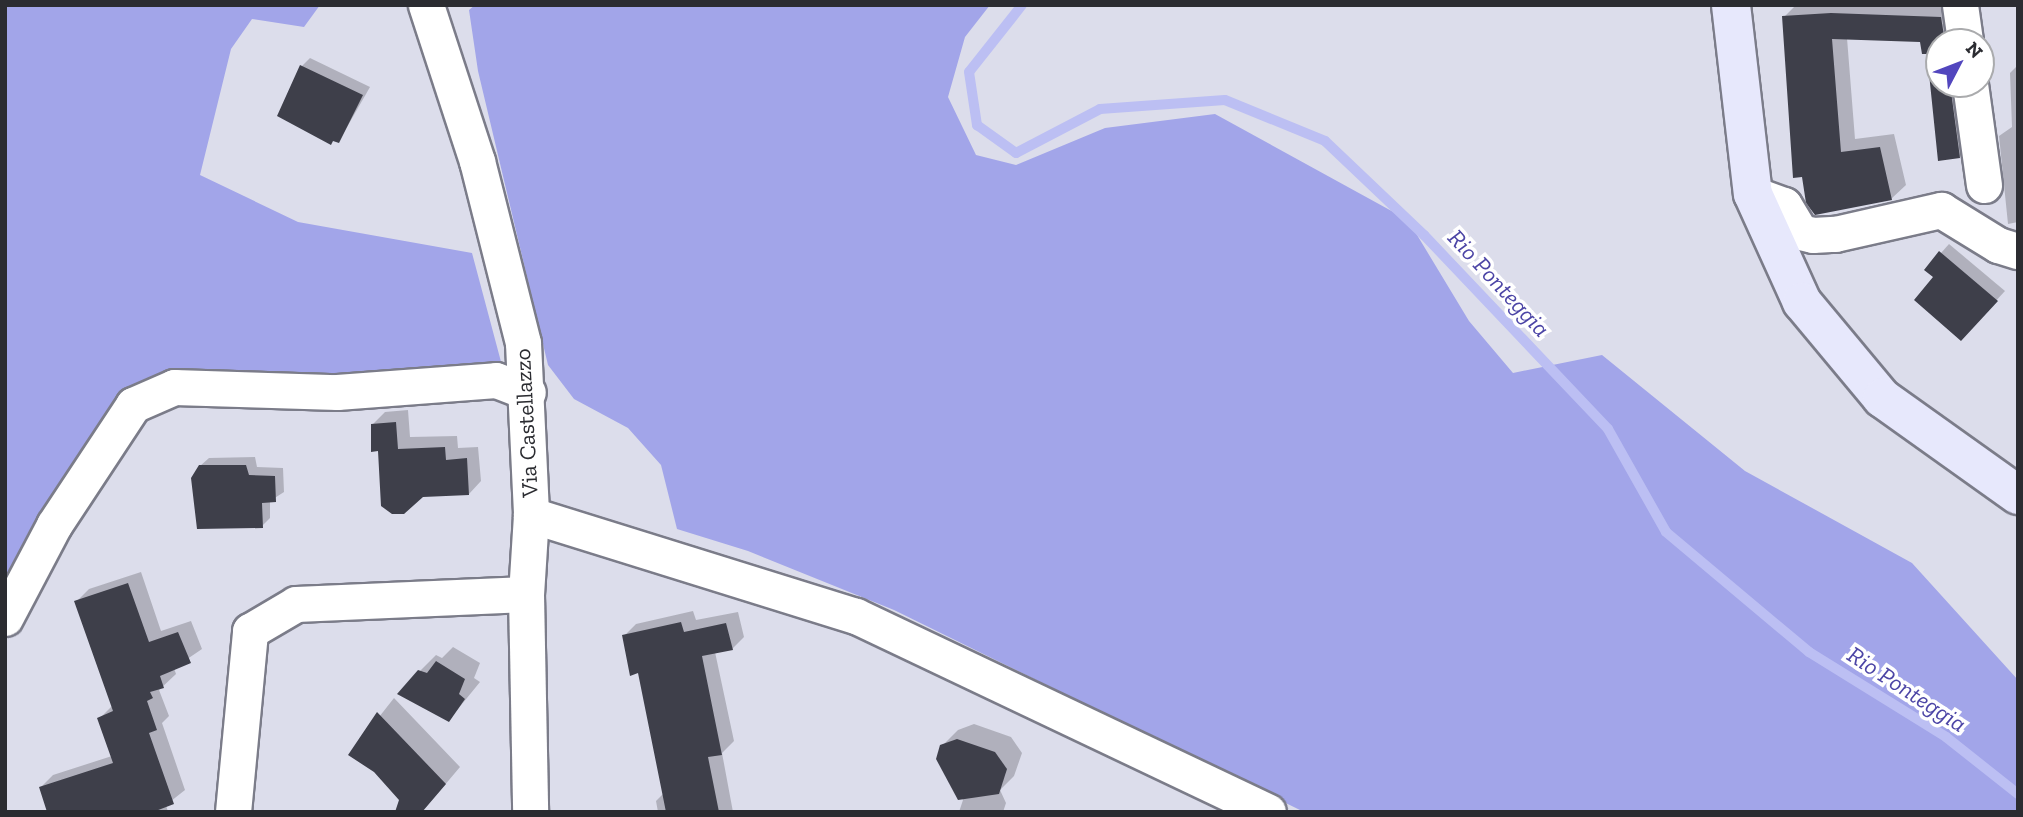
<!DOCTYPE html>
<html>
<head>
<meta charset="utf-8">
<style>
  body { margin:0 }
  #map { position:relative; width:2023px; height:817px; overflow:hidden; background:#dcddeb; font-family:"Zilla Slab",serif }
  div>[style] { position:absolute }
  .green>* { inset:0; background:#a2a5e9 }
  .shadow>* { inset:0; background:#0003 }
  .stream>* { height:10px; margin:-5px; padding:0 5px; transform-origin:5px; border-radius:5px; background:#bcbff3 }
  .building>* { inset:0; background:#3e3f4a }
  .roads { filter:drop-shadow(2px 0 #7b7c89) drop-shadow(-2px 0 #7b7c89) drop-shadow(0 2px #7b7c89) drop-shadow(0 -2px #7b7c89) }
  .street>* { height:35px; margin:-17.5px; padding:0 17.5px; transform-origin:17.5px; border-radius:17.5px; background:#fff }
  .secondary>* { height:38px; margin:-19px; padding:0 19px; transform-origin:19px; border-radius:19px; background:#e7e8fc }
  span { translate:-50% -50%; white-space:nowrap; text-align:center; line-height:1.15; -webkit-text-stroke:7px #fff; paint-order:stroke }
  .street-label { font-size:23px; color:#2b2c31 }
  .water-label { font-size:24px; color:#4c45a6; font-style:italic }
  .frame { position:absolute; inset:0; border:7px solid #2b2c31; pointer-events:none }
  .north { position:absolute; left:1925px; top:28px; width:70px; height:70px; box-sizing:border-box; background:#fff; border:2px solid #aaabad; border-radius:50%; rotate:48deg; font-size:19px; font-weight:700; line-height:28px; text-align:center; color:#2b2c31 }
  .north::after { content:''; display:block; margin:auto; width:24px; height:32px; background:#5246be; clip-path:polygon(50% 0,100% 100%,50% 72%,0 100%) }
</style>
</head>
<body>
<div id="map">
  <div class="green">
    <i style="clip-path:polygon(5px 5px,320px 5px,304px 27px,252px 19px,231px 49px,200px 175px,298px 222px,472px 253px,504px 373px,152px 379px,5px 589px)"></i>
    <i style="clip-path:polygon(475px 5px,990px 5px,965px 37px,948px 97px,976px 155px,1016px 165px,1105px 128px,1215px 114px,1408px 220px,1469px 321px,1513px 373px,1602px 355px,1745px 471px,1912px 563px,2018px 680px,2018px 812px,1304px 812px,894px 610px,748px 551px,677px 529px,661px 465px,628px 428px,574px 399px,548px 365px,478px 71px,469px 10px)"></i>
  </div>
  <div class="shadow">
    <i style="clip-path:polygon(1796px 5px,1955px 5px,1967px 42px,1939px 42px,1939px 84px,1965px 84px,1973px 142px,1959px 157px,1922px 41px,1847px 38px,1855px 139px,1894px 134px,1906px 185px,1891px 199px,1814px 212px,1784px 17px)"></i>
    <i style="clip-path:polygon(310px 58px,370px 87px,339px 141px,302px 66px)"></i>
    <i style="clip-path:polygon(2018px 65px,2018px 222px,2008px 224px,1999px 136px,2012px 127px,2010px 73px)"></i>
    <i style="clip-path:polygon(1949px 244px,2005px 291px,1969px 330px,1935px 277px,1941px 253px)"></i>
    <i style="clip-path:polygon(408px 410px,410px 437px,457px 436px,458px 448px,478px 447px,481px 481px,469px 494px,380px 449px,372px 425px,385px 412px)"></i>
    <i style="clip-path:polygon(255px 457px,257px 467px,283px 468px,284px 492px,270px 501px,270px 518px,262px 526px,200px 466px,209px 458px)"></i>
    <i style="clip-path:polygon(141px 572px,161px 631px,191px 621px,202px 649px,174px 668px,176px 674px,159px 690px,169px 716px,162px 723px,185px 790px,166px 805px,168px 812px,49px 812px,41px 787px,53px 775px,112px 756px,99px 719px,113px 705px,76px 602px,89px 589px)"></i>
    <i style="clip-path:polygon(693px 611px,696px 620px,738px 612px,744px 637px,732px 649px,715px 652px,734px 741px,722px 753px,733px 812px,658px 812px,656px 801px,664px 793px,639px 671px,624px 636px,636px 624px)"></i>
    <i style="clip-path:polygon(453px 647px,480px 663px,474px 678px,480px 682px,449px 720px,420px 671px,436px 655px,442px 658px)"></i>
    <i style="clip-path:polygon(394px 698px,460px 767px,422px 812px,397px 812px,401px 800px,375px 771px,350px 754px)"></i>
    <i style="clip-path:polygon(974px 724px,1011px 737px,1022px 753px,1014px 776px,1000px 790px,1006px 803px,1003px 812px,959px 812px,963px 800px,938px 758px,942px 746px,958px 730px)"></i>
  </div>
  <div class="stream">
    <i style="left:1022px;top:5px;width:85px;rotate:128.3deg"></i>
    <i style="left:969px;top:72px;width:54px;rotate:81.4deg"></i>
    <i style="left:977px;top:125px;width:48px;rotate:35.7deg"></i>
    <i style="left:1016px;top:153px;width:95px;rotate:-27.6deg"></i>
    <i style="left:1100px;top:109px;width:125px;rotate:-4.1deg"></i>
    <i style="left:1225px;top:100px;width:108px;rotate:22.3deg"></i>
    <i style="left:1325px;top:141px;width:137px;rotate:43.5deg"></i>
    <i style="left:1424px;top:235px;width:267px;rotate:46.5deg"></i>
    <i style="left:1608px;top:429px;width:118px;rotate:60.6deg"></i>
    <i style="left:1666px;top:532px;width:187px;rotate:40deg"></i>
    <i style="left:1809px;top:652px;width:161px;rotate:31.8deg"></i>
    <i style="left:1946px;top:737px;width:92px;rotate:38.4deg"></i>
  </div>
  <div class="building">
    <i style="clip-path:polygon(1831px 13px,1941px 17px,1945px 42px,1939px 42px,1939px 84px,1950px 84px,1960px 158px,1938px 161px,1927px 54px,1922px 54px,1920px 42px,1832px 39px,1841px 152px,1880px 147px,1892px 200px,1815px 215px,1806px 203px,1802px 177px,1793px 178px,1782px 16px)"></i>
    <i style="clip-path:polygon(300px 65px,363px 95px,339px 143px,333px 141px,331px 145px,277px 116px)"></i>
    <i style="clip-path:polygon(1939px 251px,1998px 301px,1961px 341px,1914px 300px,1933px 277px,1924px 270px)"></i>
    <i style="clip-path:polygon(396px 422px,398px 449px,445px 447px,446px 460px,467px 458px,469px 495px,423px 497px,404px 514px,392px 514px,381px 506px,378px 451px,371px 452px,371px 424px)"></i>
    <i style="clip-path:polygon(199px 465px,246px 465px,249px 475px,275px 476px,276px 502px,262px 503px,263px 528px,197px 529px,191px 478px)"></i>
    <i style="clip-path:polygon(128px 583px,149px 642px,178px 632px,191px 663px,160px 676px,164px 688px,150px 692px,153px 698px,147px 701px,157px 730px,149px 733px,174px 804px,153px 812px,47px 812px,39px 787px,113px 763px,97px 718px,113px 711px,74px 601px)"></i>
    <i style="clip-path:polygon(681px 622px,684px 632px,726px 623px,733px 650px,702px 656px,722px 755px,708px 757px,719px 812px,666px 812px,638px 673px,630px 676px,622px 635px)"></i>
    <i style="clip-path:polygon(436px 661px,465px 679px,459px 694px,465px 699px,449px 722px,397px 694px,418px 670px,427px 673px)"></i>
    <i style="clip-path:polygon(377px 712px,446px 784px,422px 812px,395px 812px,399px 800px,374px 772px,348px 755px)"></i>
    <i style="clip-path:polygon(957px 739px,995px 752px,1007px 769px,999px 794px,958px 800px,936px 759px,940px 745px)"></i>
  </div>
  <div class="roads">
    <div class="street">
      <i style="left:426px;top:5px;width:164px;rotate:71.9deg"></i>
      <i style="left:477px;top:161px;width:188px;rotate:75.8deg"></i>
      <i style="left:523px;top:343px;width:172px;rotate:87.3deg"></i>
      <i style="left:531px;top:515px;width:79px;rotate:93.6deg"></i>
      <i style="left:526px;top:594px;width:218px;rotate:88.9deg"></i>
      <i style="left:1960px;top:5px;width:37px;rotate:82deg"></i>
      <i style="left:1970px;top:84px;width:102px;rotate:82.1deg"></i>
      <i style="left:1753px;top:194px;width:33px;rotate:20deg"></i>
      <i style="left:1784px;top:205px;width:31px;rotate:59deg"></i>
      <i style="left:1800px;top:232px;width:13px;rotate:13deg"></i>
      <i style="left:1813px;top:235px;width:22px;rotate:-3deg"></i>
      <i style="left:1835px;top:234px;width:109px;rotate:-12.8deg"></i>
      <i style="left:1941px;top:210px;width:67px;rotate:31.6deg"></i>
      <i style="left:1998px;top:245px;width:21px;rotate:17deg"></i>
      <i style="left:531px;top:515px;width:340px;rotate:17.3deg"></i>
      <i style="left:856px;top:616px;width:456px;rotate:25.4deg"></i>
      <i style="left:5px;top:618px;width:105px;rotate:-62.2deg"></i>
      <i style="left:54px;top:525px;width:144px;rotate:-56.6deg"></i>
      <i style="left:133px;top:405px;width:45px;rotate:-23.7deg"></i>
      <i style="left:174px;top:387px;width:163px;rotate:1.8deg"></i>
      <i style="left:337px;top:392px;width:159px;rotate:-4.3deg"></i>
      <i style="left:496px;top:380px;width:34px;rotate:21deg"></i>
      <i style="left:233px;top:812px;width:182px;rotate:-84.6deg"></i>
      <i style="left:250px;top:631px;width:53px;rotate:-30.4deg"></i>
      <i style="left:296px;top:604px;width:230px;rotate:-2.5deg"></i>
    </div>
    <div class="secondary">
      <i style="left:1731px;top:5px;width:190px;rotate:83.4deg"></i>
      <i style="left:1753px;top:194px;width:119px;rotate:65.6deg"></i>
      <i style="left:1802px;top:302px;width:125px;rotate:50.2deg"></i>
      <i style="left:1882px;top:398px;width:167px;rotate:35.5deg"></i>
    </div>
  </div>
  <div class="street-label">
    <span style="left:526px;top:423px;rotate:-93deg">Via Castellazzo</span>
  </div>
  <div class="water-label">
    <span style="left:1499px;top:283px;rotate:47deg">Rio Ponteggia</span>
    <span style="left:1907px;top:689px;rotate:33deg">Rio Ponteggia</span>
  </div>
  <div class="frame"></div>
  <div class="north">N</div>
</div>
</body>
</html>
